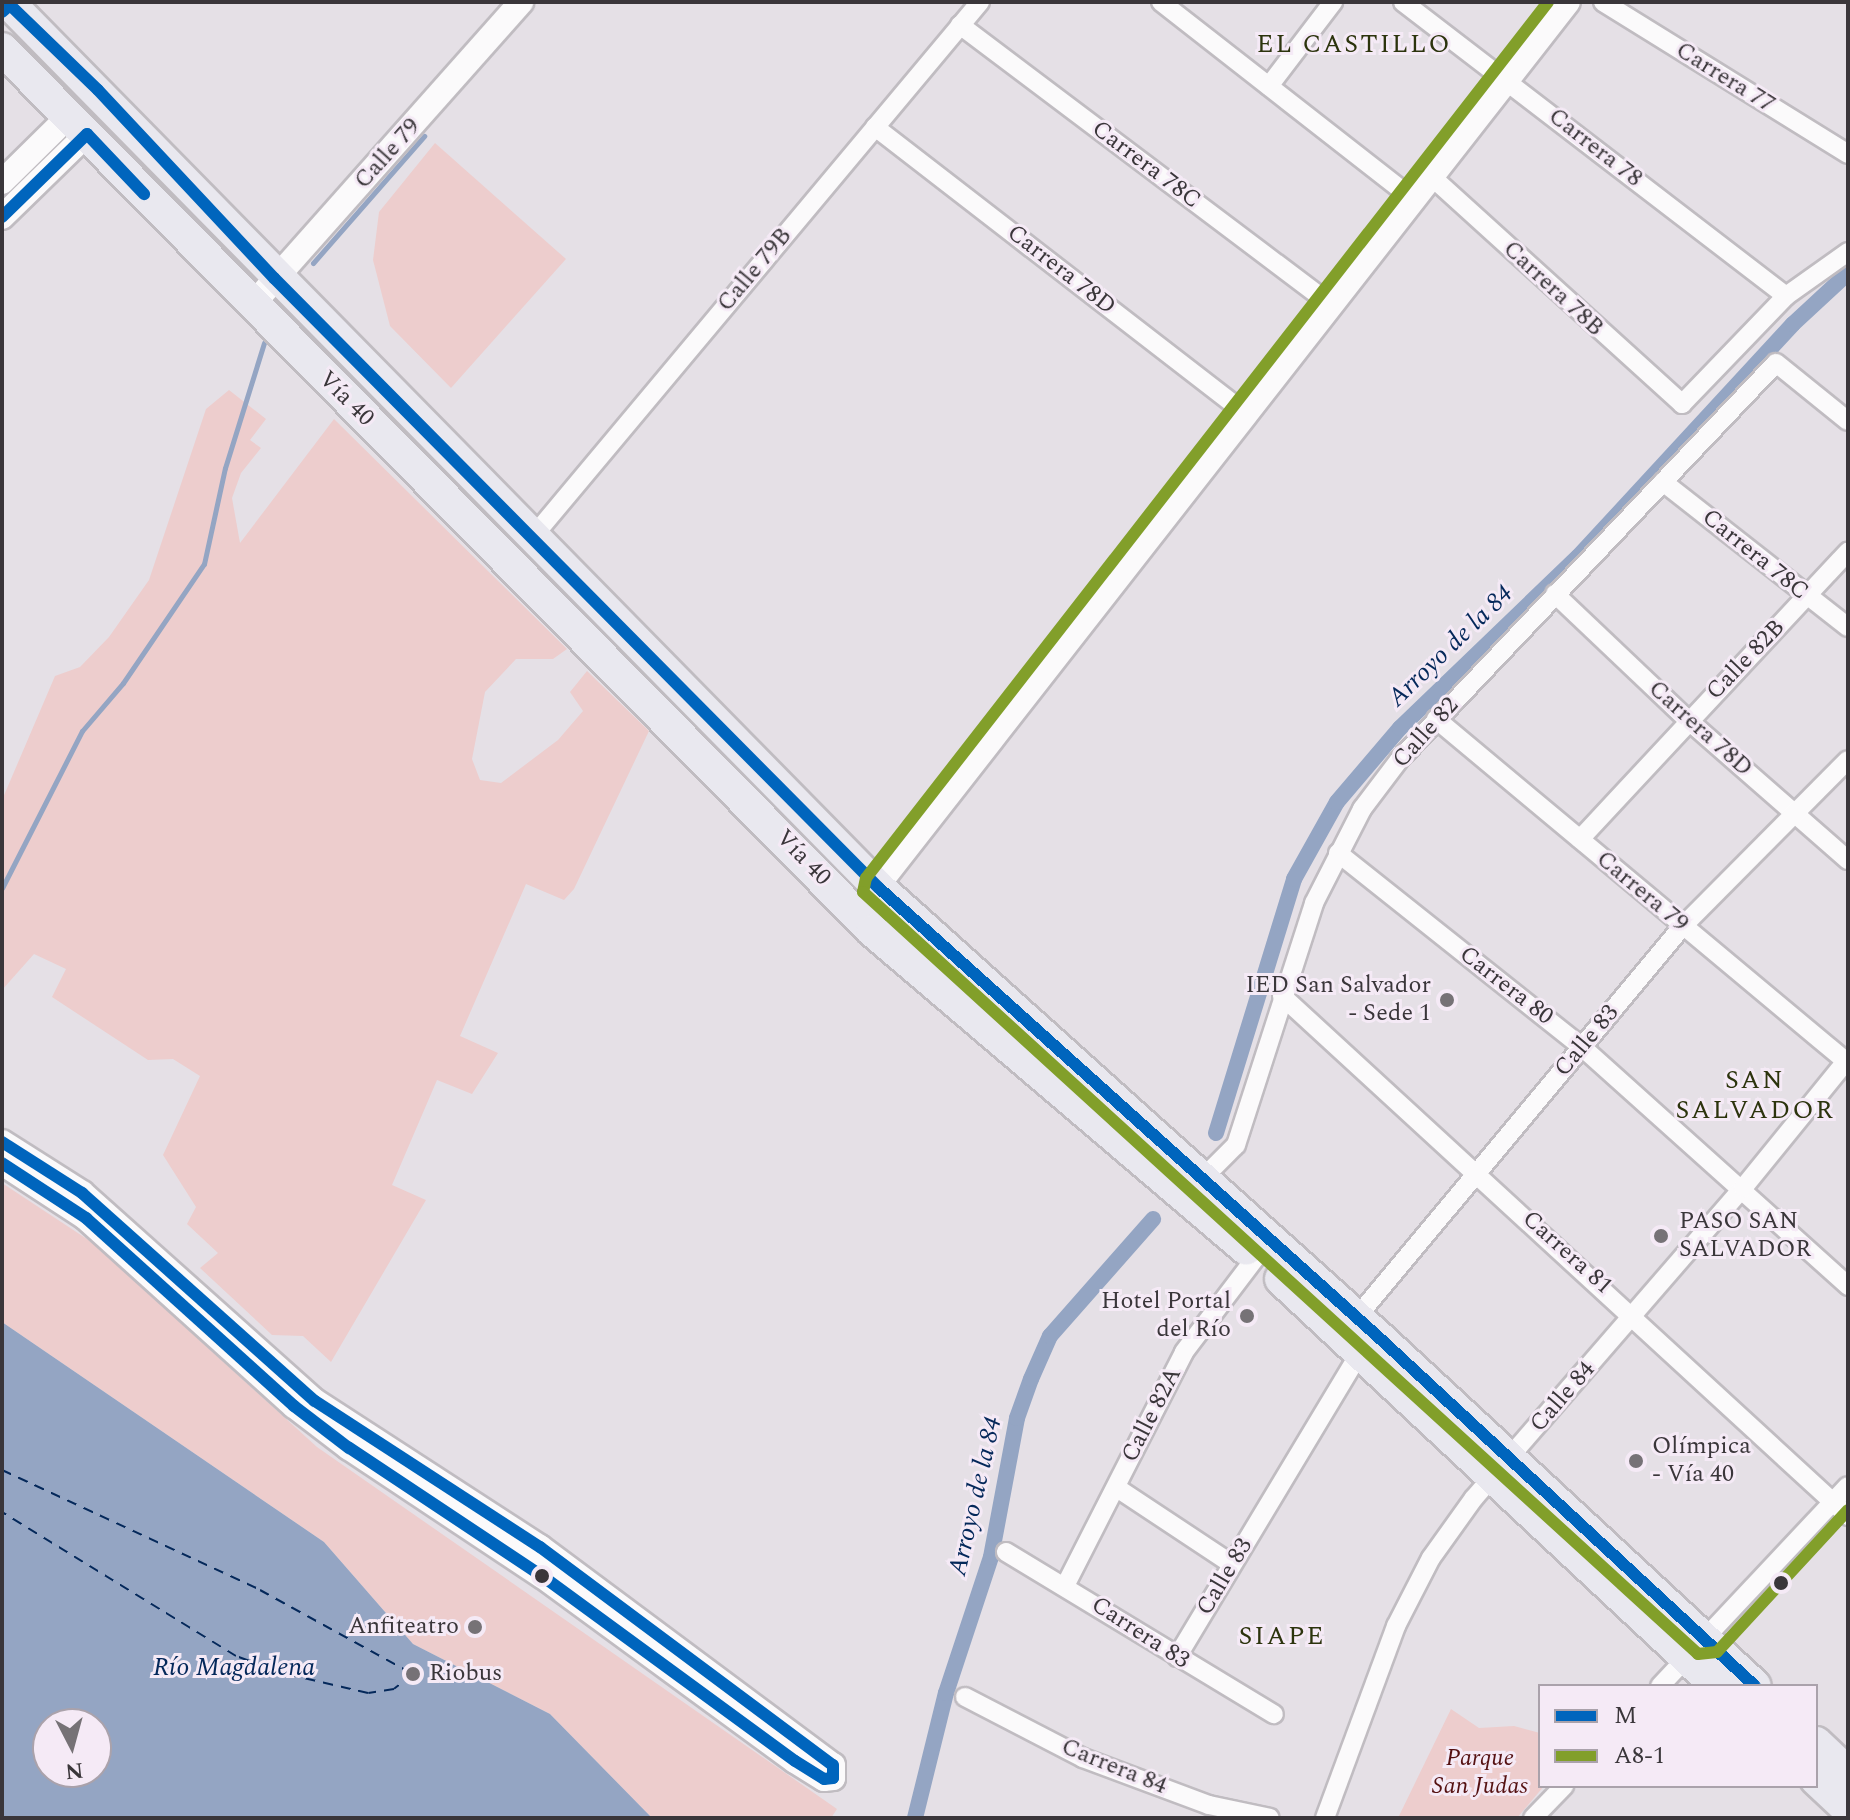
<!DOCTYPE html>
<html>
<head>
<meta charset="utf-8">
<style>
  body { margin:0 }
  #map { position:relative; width:1850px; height:1820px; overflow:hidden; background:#e5e0e6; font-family:Spectral,serif }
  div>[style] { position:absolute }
  .green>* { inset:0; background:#edcdcd }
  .water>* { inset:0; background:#94a5c3 }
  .stream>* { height:5px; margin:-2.5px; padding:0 2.5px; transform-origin:2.5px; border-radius:2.5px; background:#94a5c3 }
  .canal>* { height:16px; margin:-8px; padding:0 8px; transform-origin:8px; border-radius:8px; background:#94a5c3 }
  .ferry>* { height:2px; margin-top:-1px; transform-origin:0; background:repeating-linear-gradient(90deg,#04285a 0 10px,transparent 0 18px) }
  .roads { filter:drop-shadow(2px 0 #c0bcc1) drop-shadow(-2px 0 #c0bcc1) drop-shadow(0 2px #c0bcc1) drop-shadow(0 -2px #c0bcc1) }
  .street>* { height:18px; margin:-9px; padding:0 9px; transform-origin:9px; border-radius:9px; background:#fbfafb }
  .secondary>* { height:24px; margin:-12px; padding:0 12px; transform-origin:12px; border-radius:12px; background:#fbfafb }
  .highway>* { height:32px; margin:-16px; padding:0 16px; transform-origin:16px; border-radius:16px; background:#e9e8ef }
  .bus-1>* { height:12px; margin:-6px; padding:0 6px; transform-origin:6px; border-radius:6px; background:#0065bd }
  .bus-2>* { height:12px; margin:-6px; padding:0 6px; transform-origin:6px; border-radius:6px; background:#829f2a }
  .dots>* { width:22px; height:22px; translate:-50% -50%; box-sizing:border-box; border:4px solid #f5eaf6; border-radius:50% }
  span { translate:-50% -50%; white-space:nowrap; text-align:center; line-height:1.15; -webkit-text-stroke:6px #f5eaf6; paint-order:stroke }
  .street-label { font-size:24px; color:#3a363a }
  .poi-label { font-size:24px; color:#3a363a }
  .right { translate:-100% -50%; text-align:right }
  .left { translate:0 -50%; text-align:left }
  .park-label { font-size:24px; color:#551112; font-style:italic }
  .neighbourhood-label { font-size:26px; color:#2c340d; letter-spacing:2px }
  .water-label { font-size:26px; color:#04285a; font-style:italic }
  .frame { position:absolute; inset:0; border:4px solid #3a363a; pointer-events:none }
  .legend { position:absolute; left:1538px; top:1684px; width:280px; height:104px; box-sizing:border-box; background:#f5eaf6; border:2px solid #aaa2ab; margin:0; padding:10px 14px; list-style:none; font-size:24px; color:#3a363a }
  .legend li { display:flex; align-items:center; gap:16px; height:40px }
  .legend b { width:40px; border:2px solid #aaa2ab }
  .north { position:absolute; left:32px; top:1708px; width:80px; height:80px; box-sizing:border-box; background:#f5eaf6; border:2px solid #aaa2ab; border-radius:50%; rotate:174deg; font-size:22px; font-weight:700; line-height:32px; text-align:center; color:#3a363a }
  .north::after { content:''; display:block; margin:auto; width:28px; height:36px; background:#767276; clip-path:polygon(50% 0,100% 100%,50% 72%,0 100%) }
</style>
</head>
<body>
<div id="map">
  <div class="green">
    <i style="clip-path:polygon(435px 143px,566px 259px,451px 388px,390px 326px,373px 260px,379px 212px)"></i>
    <i style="clip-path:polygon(229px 390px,266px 419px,250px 440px,261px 448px,241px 473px,232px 498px,240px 543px,334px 419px,567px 649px,553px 659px,516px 659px,485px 692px,472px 759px,480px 780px,501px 783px,558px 740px,583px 711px,570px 692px,587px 671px,649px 731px,574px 889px,564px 900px,526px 884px,460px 1036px,498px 1053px,472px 1094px,437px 1080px,392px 1185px,426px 1200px,331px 1362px,303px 1336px,272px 1335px,200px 1268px,218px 1253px,187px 1224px,196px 1207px,163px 1155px,200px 1076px,173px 1059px,148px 1060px,52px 997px,66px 969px,34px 954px,2px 990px,2px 800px,55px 676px,80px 667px,109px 637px,149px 580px,206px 409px)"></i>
    <i style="clip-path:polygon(2px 1183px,93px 1243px,317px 1447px,837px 1809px,831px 1818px,652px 1818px,550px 1714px,413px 1644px,324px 1542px,2px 1322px)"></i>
    <i style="clip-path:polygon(1451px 1709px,1479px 1728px,1514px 1726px,1540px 1733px,1544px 1786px,1517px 1818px,1398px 1818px)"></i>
  </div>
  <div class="water">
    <i style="clip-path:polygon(evenodd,2px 1322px,324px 1542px,413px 1644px,550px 1714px,652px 1818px,2px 1818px,2px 1322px,48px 1724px,96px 1724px,96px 1772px,48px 1772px,48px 1724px)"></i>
  </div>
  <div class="stream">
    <i style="left:313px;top:263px;width:169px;rotate:-48.8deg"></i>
    <i style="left:2px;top:888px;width:176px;rotate:-63deg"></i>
    <i style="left:82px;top:731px;width:63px;rotate:-49.5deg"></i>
    <i style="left:123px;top:683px;width:144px;rotate:-55.8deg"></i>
    <i style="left:204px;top:564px;width:98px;rotate:-77.7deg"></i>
    <i style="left:225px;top:468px;width:131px;rotate:-72.7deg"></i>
  </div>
  <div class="canal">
    <i style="left:1216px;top:1133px;width:266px;rotate:-72.9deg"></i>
    <i style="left:1294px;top:879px;width:88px;rotate:-60.8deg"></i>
    <i style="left:1337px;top:802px;width:97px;rotate:-49.6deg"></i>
    <i style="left:1400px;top:728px;width:247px;rotate:-43.9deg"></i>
    <i style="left:1578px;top:557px;width:317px;rotate:-47.3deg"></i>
    <i style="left:1793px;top:324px;width:75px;rotate:-42.8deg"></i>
    <i style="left:915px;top:1818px;width:129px;rotate:-76.1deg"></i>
    <i style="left:946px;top:1693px;width:143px;rotate:-71.7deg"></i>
    <i style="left:991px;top:1557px;width:141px;rotate:-79.4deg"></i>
    <i style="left:1017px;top:1418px;width:41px;rotate:-70.3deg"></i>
    <i style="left:1031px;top:1379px;width:47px;rotate:-66.2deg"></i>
    <i style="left:1050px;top:1336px;width:156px;rotate:-48.6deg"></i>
  </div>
  <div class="ferry">
    <i style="left:2px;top:1470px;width:285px;rotate:24.9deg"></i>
    <i style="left:260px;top:1590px;width:175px;rotate:28.8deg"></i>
    <i style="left:413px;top:1674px;width:24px;rotate:142deg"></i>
    <i style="left:394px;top:1689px;width:26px;rotate:171deg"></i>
    <i style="left:368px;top:1693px;width:88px;rotate:-166.9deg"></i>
    <i style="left:282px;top:1673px;width:49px;rotate:-159.7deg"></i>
    <i style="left:236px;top:1656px;width:275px;rotate:-148.4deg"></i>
  </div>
  <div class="roads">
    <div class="street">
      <i style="left:1161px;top:2px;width:321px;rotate:38deg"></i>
      <i style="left:1403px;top:2px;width:483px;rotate:37.5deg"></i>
      <i style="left:1603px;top:2px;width:288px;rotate:31.8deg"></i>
      <i style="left:960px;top:25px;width:466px;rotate:37deg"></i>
      <i style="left:1269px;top:86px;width:106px;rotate:-52.7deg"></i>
      <i style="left:875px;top:127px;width:470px;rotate:37.7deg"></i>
      <i style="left:1432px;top:177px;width:338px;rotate:42.2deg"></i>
      <i style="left:1682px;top:404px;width:150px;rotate:-46.1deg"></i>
      <i style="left:1786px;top:296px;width:76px;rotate:-35.4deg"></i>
      <i style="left:1663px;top:482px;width:235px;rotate:38.1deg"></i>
      <i style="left:531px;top:539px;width:700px;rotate:-50.1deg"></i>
      <i style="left:1555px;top:594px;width:185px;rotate:43.5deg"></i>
      <i style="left:1689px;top:721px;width:211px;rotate:41.2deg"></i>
      <i style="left:1436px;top:719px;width:537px;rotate:39.86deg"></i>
      <i style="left:1580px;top:839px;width:393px;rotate:-47deg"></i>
      <i style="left:1338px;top:853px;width:312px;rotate:38.5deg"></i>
      <i style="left:1582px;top:1047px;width:358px;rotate:41.9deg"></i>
      <i style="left:1282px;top:996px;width:769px;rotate:42.57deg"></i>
      <i style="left:1201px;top:1180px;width:49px;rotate:-45deg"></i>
      <i style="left:1236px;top:1145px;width:254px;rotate:-72.1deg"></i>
      <i style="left:1314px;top:903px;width:106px;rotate:-62.9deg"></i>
      <i style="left:1362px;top:809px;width:61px;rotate:-52.9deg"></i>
      <i style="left:1399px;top:760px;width:547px;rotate:-46.48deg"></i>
      <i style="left:1776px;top:363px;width:92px;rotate:38.9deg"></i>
      <i style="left:1351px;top:1324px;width:517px;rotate:-50.18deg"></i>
      <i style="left:1682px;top:927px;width:235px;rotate:-45.2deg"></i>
      <i style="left:1117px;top:1488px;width:138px;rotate:33.5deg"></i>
      <i style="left:1006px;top:1552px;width:313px;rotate:31.2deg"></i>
      <i style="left:1066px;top:1584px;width:260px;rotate:-63deg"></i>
      <i style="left:1184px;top:1352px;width:119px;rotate:-52.8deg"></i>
      <i style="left:1177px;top:1657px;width:361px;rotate:-59deg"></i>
      <i style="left:1660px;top:1686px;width:274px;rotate:-46.8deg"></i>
      <i style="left:965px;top:1697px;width:133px;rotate:27.3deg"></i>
      <i style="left:1083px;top:1758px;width:134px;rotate:20.5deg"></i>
      <i style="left:1209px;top:1805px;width:62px;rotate:12deg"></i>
      <i style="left:1325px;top:1818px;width:205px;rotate:-69.7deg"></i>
      <i style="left:1396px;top:1626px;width:76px;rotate:-62.8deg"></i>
      <i style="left:1431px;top:1558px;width:74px;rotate:-54.4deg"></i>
      <i style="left:1474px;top:1498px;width:410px;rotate:-49.1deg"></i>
      <i style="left:1743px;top:1188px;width:166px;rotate:-50.9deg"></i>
      <i style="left:1533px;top:1818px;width:45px;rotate:-45.9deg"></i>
    </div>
    <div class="secondary">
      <i style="left:2px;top:182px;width:94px;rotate:-44.6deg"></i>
      <i style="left:2px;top:217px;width:119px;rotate:-44.3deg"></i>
      <i style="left:253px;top:304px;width:404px;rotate:-48.4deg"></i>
      <i style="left:856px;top:913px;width:1156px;rotate:-51.99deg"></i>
      <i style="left:2px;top:1142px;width:95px;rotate:32.5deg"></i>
      <i style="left:82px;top:1193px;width:312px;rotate:41.8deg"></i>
      <i style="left:315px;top:1401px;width:268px;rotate:33deg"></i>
      <i style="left:540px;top:1547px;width:365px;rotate:36.7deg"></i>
      <i style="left:833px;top:1765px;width:13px;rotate:90deg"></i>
      <i style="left:833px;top:1778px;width:9px;rotate:174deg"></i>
      <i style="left:824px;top:1779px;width:34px;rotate:-148deg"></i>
      <i style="left:795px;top:1761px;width:313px;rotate:-143.8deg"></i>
      <i style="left:542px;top:1576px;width:232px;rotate:-146.4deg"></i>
      <i style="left:349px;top:1448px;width:69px;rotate:-142.6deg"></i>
      <i style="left:294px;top:1406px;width:280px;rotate:-137.9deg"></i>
      <i style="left:86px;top:1218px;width:100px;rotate:-146.8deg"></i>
    </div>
    <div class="highway">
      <i style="left:8px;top:2px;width:1242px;rotate:45.49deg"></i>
      <i style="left:879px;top:888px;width:666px;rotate:41.96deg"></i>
      <i style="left:1374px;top:1333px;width:519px;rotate:42.82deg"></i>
      <i style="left:2px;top:49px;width:1240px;rotate:45.36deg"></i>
      <i style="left:873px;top:931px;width:490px;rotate:40.4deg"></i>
      <i style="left:1281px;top:1279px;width:596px;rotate:43.03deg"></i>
      <i style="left:1816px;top:1743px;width:44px;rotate:43.2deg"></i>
      <i style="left:1816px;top:1779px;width:44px;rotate:43.2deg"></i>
    </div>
  </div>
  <div class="bus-1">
    <i style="left:2px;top:12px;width:11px;rotate:-41deg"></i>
    <i style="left:10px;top:5px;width:122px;rotate:44deg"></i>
    <i style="left:98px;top:90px;width:258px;rotate:46.9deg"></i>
    <i style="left:274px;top:278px;width:859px;rotate:45.24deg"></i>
    <i style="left:879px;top:888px;width:666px;rotate:41.96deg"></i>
    <i style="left:1374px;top:1333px;width:519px;rotate:42.82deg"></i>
    <i style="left:2px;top:217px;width:119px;rotate:-44.3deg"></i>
    <i style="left:87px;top:134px;width:83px;rotate:46.5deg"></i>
    <i style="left:2px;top:1142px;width:95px;rotate:32.5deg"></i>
    <i style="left:82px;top:1193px;width:312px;rotate:41.8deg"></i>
    <i style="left:315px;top:1401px;width:268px;rotate:33deg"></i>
    <i style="left:540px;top:1547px;width:365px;rotate:36.7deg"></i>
    <i style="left:833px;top:1765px;width:13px;rotate:90deg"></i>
    <i style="left:833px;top:1778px;width:9px;rotate:174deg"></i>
    <i style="left:824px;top:1779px;width:34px;rotate:-148deg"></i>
    <i style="left:795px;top:1761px;width:313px;rotate:-143.8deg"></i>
    <i style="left:542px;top:1576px;width:232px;rotate:-146.4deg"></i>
    <i style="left:349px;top:1448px;width:69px;rotate:-142.6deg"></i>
    <i style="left:294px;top:1406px;width:280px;rotate:-137.9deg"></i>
    <i style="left:86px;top:1218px;width:100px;rotate:-146.8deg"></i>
  </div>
  <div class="bus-2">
    <i style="left:1548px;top:2px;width:1110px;rotate:127.9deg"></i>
    <i style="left:866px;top:878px;width:14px;rotate:102deg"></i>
    <i style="left:863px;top:892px;width:1130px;rotate:42.38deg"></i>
    <i style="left:1698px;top:1654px;width:19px;rotate:-6deg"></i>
    <i style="left:1717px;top:1652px;width:193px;rotate:-47.3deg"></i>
  </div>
  <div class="dots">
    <i style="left:1447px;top:1000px;background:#767276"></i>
    <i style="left:1661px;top:1236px;background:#767276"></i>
    <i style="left:1247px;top:1316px;background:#767276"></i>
    <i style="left:1636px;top:1461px;background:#767276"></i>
    <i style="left:542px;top:1576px;background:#3a363a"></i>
    <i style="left:1781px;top:1583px;background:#3a363a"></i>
    <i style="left:475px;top:1627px;background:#767276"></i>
    <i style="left:413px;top:1674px;background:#767276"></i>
  </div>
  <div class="street-label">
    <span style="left:1725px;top:78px;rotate:32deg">Carrera 77</span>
    <span style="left:1595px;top:148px;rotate:38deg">Carrera 78</span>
    <span style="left:388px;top:154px;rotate:-48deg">Calle 79</span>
    <span style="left:1146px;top:165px;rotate:37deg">Carrera 78C</span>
    <span style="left:755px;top:270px;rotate:-50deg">Calle 79B</span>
    <span style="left:1061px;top:270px;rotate:38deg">Carrera 78D</span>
    <span style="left:1553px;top:289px;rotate:43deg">Carrera 78B</span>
    <span style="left:346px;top:399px;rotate:45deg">Vía 40</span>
    <span style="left:1755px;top:555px;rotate:39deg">Carrera 78C</span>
    <span style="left:1746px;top:660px;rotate:-46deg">Calle 82B</span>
    <span style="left:1700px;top:729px;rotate:42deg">Carrera 78D</span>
    <span style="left:1426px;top:733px;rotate:-48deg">Calle 82</span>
    <span style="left:803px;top:858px;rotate:46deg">Vía 40</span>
    <span style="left:1642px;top:892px;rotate:40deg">Carrera 79</span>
    <span style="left:1506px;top:986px;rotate:38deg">Carrera 80</span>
    <span style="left:1587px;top:1041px;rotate:-50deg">Calle 83</span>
    <span style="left:1567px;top:1253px;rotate:42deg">Carrera 81</span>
    <span style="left:1563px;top:1397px;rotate:-49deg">Calle 84</span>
    <span style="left:1152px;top:1415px;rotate:-63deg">Calle 82A</span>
    <span style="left:1225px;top:1577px;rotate:-59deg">Calle 83</span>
    <span style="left:1140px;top:1633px;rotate:33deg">Carrera 83</span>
    <span style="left:1114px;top:1767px;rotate:22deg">Carrera 84</span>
  </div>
  <div class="poi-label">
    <span class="right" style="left:1431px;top:1000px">IED San Salvador<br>- Sede 1</span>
    <span class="left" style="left:1679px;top:1236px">PASO SAN<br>SALVADOR</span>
    <span class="right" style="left:1231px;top:1316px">Hotel Portal<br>del Río</span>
    <span class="left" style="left:1652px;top:1461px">Olímpica<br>- Vía 40</span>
    <span class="right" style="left:459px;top:1627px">Anfiteatro</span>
    <span class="left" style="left:429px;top:1674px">Riobus</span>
  </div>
  <div class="park-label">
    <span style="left:1480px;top:1773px">Parque<br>San Judas</span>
  </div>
  <div class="neighbourhood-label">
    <span style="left:1354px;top:45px">EL CASTILLO</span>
    <span style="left:1755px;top:1096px">SAN<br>SALVADOR</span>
    <span style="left:1282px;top:1637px">SIAPE</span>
  </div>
  <div class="water-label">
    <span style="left:1451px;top:646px;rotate:-44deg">Arroyo de la 84</span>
    <span style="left:976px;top:1496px;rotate:-77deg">Arroyo de la 84</span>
    <span style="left:234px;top:1668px">Río Magdalena</span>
  </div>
  <div class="frame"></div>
  <ul class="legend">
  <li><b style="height:10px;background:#0065bd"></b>M</li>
  <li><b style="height:10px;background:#829f2a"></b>A8-1</li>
  </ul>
  <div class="north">N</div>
</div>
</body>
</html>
